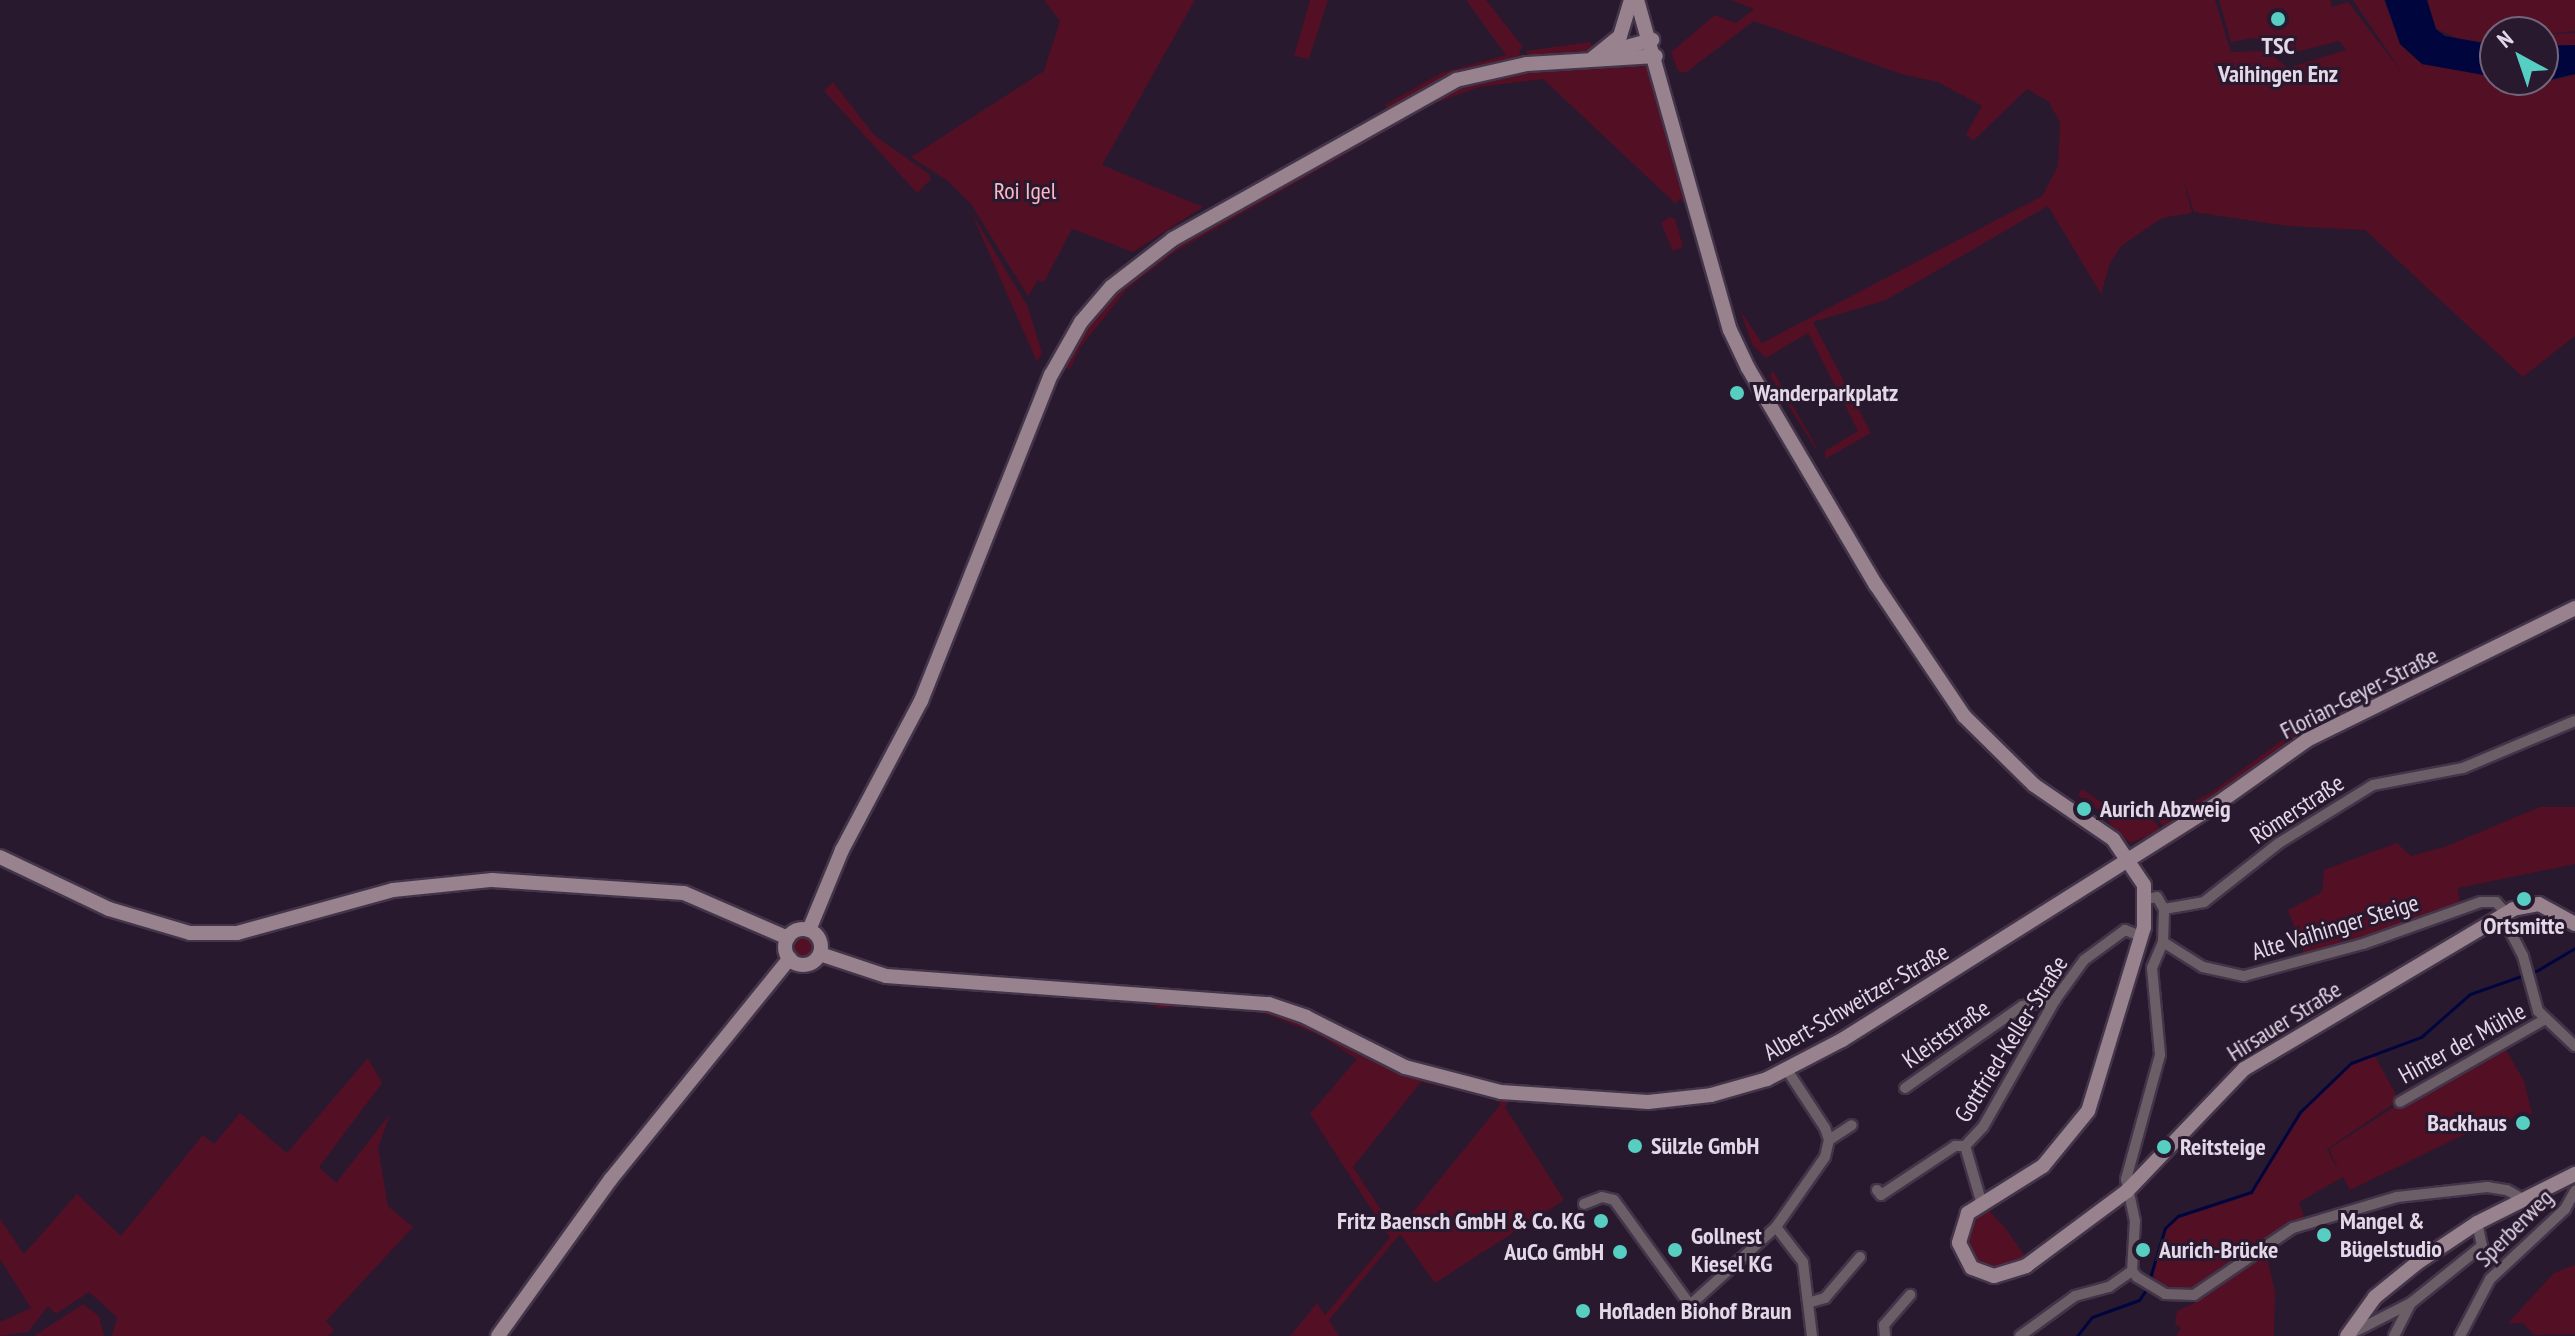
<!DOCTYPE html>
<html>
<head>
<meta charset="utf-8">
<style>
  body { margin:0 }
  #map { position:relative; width:2575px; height:1336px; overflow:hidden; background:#29192f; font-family:"PT Sans Narrow",sans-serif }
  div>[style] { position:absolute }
  .green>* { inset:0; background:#530f23 }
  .round { border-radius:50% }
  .water>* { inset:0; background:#00063d }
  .stream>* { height:3px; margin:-1.5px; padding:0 1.5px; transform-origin:1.5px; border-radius:1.5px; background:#00063d }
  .roads { filter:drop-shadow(2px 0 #433449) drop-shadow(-2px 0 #433449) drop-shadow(0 2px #433449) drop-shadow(0 -2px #433449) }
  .street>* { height:10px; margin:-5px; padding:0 5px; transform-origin:5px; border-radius:5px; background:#6c5e66 }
  .secondary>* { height:14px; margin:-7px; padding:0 7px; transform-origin:7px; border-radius:7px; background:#97828e }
  .secondary>.ring { margin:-7px; padding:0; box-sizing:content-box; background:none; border:14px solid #97828e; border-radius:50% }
  .dots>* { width:22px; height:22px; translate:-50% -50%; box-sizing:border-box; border:4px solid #29192f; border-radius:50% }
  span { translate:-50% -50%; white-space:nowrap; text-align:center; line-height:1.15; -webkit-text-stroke:6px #29192f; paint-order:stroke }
  .poi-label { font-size:24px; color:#e3d8e7; font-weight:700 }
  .left { translate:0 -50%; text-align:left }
  .right { translate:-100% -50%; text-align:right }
  .park-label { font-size:24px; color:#fcb8c3 }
  .street-label { font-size:24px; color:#e3d8e7 }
  .north { position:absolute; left:2479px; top:16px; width:80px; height:80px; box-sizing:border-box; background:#29192f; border:2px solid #736579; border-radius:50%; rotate:320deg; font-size:22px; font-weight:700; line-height:32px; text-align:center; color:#e3d8e7 }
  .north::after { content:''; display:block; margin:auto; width:28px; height:36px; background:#56cec2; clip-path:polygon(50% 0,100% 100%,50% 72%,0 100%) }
</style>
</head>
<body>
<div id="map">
  <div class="green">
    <i style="clip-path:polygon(1044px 0,1195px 0,1102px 165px,1203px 207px,1133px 252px,1072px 229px,1044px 282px,1038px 280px,1028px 296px,971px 204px,948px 181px,911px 157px,1044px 71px,1060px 21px)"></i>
    <i style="clip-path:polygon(1310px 0,1328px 0,1309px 59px,1294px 56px)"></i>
    <i style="clip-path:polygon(1466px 0,1486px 0,1523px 47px,1519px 50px,1523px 61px,1442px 81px,1388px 110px,1385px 105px,1441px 73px,1506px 55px)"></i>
    <i style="clip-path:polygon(1621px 0,1627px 0,1622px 28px,1592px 53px,1528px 56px,1526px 51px,1589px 42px,1594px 46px,1614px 28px)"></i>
    <i style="clip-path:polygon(1731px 0,2215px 0,2231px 52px,2267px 51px,2288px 68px,2346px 50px,2339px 41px,2292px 53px,2254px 38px,2231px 42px,2219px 0,2330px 0,2332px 7px,2348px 2px,2401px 71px,2353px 0,2384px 0,2400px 44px,2422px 64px,2537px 84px,2575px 75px,2575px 336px,2523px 377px,2365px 230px,2287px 226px,2194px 212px,2183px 178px,2192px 213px,2162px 218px,2121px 246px,2110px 263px,2101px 294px,2048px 206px,1886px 300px,1813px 322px,1871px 433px,1825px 459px,1825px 451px,1858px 431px,1808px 333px,1766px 358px,1753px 346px,1740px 310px,1762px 343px,2042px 196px,2058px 166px,2060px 123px,2049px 102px,2027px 89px,1973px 141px,1966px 134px,1982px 106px,1938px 82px,1901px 74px,1754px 21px,1685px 73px,1678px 71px,1671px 52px,1715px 15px,1736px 23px,1754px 9px)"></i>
    <i style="clip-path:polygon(2427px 0,2575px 0,2575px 31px,2544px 34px,2575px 33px,2575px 45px,2543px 46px,2543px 32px,2529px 31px,2495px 32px,2495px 44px,2464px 41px,2436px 29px)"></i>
    <i style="clip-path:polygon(1646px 61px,1653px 68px,1684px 204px,1680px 198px,1676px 204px,1543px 79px,1479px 87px,1433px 104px,1173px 253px,1127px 289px,1081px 346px,1070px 369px,1063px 368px,1100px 303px,1148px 260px,1457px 83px,1520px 69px)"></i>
    <i style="clip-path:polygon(833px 82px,874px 135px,929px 174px,931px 179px,917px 193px,824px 91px)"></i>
    <i style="clip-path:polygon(971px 212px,1028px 307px,1042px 353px,1037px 362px)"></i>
    <i style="clip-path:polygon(1669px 217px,1675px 219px,1683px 247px,1673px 251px,1661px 223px)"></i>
    <i style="clip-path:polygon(1757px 370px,1764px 375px,1812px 460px,1811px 461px)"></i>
    <i style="clip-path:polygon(1773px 371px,1816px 446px,1816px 449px,1770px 376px)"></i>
    <i style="clip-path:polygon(2296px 730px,2301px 739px,2165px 829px,2152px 811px,2185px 806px,2212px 792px)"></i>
    <i style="clip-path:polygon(2082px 789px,2111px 809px,2148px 812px,2161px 830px,2131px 843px,2113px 831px,2106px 815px,2078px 796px)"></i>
    <i style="clip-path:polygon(2540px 807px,2575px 807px,2575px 864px,2458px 888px,2460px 905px,2305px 956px,2288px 910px,2322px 892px,2324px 870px,2397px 843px,2411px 856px,2444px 847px)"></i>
    <i class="round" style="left:789px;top:932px;width:30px;height:30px"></i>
    <i style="clip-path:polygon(evenodd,1146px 998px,1272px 1007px,1374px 1057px,1513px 1096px,1505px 1107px,1564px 1200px,1435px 1283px,1400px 1234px,1329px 1320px,1339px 1336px,1290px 1336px,1317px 1303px,1325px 1315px,1390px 1238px,1310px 1114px,1357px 1059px,1321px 1036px,1269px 1015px,1224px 1005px,1157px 1008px,1146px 998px,1421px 1082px,1496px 1099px,1500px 1105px,1396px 1233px,1353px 1167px,1421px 1082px)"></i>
    <i style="clip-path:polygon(2505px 1048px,2524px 1081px,2532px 1114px,2484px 1125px,2350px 1190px,2343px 1177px,2299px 1202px,2306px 1222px,2196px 1288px,2174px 1292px,2156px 1286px,2153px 1268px,2166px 1229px,2179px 1217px,2251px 1192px,2301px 1113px,2351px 1064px,2373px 1053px,2399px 1100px,2327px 1149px,2340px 1174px,2329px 1149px,2400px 1103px)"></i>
    <i style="clip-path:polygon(368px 1058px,382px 1083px,319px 1167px,336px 1183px,390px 1114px,378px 1148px,388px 1206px,413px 1227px,326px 1321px,334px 1330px,328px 1336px,112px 1336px,117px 1317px,89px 1292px,56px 1314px,48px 1306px,28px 1332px,0 1336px,0 1322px,31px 1308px,0 1259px,0 1219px,24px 1254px,77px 1194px,121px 1236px,203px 1135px,214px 1144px,240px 1113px,287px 1153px)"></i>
    <i style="clip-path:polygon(1984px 1205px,2006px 1229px,2027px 1259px,1999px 1270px,1978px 1264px,1966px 1250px,1965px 1227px)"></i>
    <i style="clip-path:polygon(2265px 1247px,2275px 1293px,2274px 1336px,2176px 1336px,2181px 1328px,2175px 1324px,2177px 1311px,2195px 1303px,2195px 1296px)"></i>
    <i style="clip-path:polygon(2575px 1265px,2575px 1334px,2534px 1335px,2523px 1323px,2508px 1323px,2554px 1273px)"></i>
    <i style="clip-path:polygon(83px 1304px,99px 1316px,104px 1336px,34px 1336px)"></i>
  </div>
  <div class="water">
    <i style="clip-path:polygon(2385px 0,2427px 0,2436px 29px,2445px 36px,2495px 45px,2495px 77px,2422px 64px,2400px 44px)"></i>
    <i style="clip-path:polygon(2575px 45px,2575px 74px,2536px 83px,2515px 80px,2543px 80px,2543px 46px)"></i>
  </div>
  <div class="stream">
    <i style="left:2149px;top:1281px;width:55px;rotate:-73.2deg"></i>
    <i style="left:2165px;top:1228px;width:18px;rotate:-43deg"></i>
    <i style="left:2178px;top:1216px;width:77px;rotate:-18.2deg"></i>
    <i style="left:2251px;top:1192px;width:94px;rotate:-58.5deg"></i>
    <i style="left:2300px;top:1112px;width:71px;rotate:-43.9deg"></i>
    <i style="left:2351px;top:1063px;width:75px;rotate:-20.4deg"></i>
    <i style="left:2421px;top:1037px;width:65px;rotate:-41.3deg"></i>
    <i style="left:2470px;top:994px;width:72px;rotate:-19.4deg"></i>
    <i style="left:2538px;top:970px;width:43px;rotate:-30.7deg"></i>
    <i style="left:2077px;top:1336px;width:24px;rotate:-52deg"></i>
    <i style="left:2092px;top:1317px;width:50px;rotate:-19.9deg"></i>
    <i style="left:2139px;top:1300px;width:14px;rotate:-56deg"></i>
  </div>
  <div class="roads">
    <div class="street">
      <i style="left:2146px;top:899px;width:11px;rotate:-10deg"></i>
      <i style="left:2157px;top:897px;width:14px;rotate:60deg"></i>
      <i style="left:2164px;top:909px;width:41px;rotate:-9.9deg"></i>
      <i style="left:2204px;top:902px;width:95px;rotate:-38.2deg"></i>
      <i style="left:2279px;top:843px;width:110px;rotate:-31.7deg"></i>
      <i style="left:2373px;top:785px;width:92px;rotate:-10.7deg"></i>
      <i style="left:2463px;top:768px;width:121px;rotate:-22.8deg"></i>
      <i style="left:2502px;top:915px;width:46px;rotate:62.9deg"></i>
      <i style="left:2523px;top:956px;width:57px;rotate:74.7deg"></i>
      <i style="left:2538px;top:1011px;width:51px;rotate:43.4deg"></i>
      <i style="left:2163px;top:942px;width:28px;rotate:113deg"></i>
      <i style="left:2152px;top:968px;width:87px;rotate:84.7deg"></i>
      <i style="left:2160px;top:1055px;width:129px;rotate:105.3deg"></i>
      <i style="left:2126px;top:1179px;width:43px;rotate:77.9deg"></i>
      <i style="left:2135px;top:1221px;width:50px;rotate:93.4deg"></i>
      <i style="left:2132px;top:1271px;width:8px;rotate:50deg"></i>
      <i style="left:2137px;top:1277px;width:33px;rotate:31deg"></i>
      <i style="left:2165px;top:1294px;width:29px;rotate:2deg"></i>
      <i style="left:2194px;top:1295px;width:120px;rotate:-34.1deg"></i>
      <i style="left:2293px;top:1228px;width:109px;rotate:-16.6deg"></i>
      <i style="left:2397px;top:1197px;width:91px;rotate:-6.3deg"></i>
      <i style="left:2487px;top:1187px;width:20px;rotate:9deg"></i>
      <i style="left:2507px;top:1190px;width:20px;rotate:30deg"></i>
      <i style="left:2163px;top:942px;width:47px;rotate:32deg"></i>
      <i style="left:2203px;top:967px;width:42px;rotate:12.4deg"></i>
      <i style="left:2244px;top:976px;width:123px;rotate:-15.1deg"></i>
      <i style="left:2363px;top:944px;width:125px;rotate:-19.6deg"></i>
      <i style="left:2481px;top:902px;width:15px"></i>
      <i style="left:2496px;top:902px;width:15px;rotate:48deg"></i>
      <i style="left:2163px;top:942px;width:33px;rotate:-88deg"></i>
      <i style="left:1905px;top:1088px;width:143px;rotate:-35deg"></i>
      <i style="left:2022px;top:1006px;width:34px;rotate:-10deg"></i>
      <i style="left:2400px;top:1102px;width:166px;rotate:-29.7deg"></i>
      <i style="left:1829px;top:1140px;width:27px;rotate:-33deg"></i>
      <i style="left:1877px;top:1190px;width:6px;rotate:51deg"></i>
      <i style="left:1881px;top:1195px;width:89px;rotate:-33.5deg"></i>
      <i style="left:1955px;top:1146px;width:10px"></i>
      <i style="left:1981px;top:1201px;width:57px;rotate:-106.2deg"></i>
      <i style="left:1965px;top:1146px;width:26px;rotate:-47deg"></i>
      <i style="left:1983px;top:1127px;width:146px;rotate:-60.4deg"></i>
      <i style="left:2055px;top:1000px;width:49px;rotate:-54.1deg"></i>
      <i style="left:2084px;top:960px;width:51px;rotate:-36.2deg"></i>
      <i style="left:2125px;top:930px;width:17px;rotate:21deg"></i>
      <i style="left:1584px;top:1204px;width:19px;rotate:-21deg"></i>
      <i style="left:1602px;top:1197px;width:12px;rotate:14deg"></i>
      <i style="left:1614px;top:1200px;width:130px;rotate:54.1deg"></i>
      <i style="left:1690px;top:1305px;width:116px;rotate:-42.2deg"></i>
      <i style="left:1776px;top:1227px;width:85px;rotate:-55deg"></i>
      <i style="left:1825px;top:1157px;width:17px;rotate:-77deg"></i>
      <i style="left:1829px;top:1140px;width:13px;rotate:-108deg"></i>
      <i style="left:1825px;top:1128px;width:69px;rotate:-123.2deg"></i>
      <i style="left:1776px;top:1227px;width:44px;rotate:52.4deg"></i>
      <i style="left:1803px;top:1262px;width:75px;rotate:83.1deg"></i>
      <i style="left:1811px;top:1302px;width:15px;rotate:-16deg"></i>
      <i style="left:1825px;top:1298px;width:54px;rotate:-49.5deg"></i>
      <i style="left:2352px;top:1333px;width:66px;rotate:-27deg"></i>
      <i style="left:1885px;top:1336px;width:11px;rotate:-95deg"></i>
      <i style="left:1884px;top:1325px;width:40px;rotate:-49deg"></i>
      <i style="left:2020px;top:1336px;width:68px;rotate:-36deg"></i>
      <i style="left:2075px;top:1296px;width:35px;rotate:-15deg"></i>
      <i style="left:2109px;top:1287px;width:28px;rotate:-35deg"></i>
      <i style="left:2394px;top:1336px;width:37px;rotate:-63deg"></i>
      <i style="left:2411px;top:1303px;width:91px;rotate:-38.8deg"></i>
      <i style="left:2482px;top:1246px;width:24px;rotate:-102deg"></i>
      <i style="left:2460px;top:1336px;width:64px;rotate:-62.2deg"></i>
      <i style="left:2490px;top:1279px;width:103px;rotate:-43deg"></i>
      <i style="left:2565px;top:1209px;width:21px;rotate:-61deg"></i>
    </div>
    <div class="secondary">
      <i style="left:1637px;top:0;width:343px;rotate:74.3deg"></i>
      <i style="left:1730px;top:330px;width:42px;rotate:64.7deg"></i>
      <i style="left:1748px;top:368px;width:252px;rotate:59.5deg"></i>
      <i style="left:1876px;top:585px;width:158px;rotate:56.1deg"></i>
      <i style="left:1964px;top:716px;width:98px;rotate:44.6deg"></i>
      <i style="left:2034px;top:785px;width:96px;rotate:34.4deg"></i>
      <i style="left:2113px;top:839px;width:55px;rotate:56deg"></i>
      <i style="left:2144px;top:885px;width:42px;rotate:90deg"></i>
      <i style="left:2144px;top:927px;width:192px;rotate:106.9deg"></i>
      <i style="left:2088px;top:1111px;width:71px;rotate:129.3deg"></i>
      <i style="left:2043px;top:1166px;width:89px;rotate:147.9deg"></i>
      <i style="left:1968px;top:1213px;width:31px;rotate:107deg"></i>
      <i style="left:1959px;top:1243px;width:28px;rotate:63deg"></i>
      <i style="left:1972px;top:1268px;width:23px;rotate:20deg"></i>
      <i style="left:1994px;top:1276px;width:34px;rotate:-17deg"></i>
      <i style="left:2026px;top:1266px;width:126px;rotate:-36.6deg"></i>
      <i style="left:2127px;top:1191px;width:169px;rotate:-46.2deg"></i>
      <i style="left:2244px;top:1069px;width:313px;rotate:-30.7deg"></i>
      <i style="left:2513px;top:909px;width:26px;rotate:-11deg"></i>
      <i style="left:2539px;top:904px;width:41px;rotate:29.1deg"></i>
      <i style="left:1608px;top:52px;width:46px;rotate:-15.3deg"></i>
      <i style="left:1593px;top:58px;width:35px;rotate:-39deg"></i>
      <i style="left:1620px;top:36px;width:38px;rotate:-73deg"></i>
      <i style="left:0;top:857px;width:121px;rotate:25.5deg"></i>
      <i style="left:109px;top:909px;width:84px;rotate:16.5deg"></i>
      <i style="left:190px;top:933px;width:47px"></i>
      <i style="left:237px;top:933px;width:162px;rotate:-15.4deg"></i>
      <i style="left:393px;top:890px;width:100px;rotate:-5.8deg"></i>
      <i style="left:492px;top:880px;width:192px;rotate:3.9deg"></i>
      <i style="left:684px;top:893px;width:113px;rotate:23.4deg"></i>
      <i class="ring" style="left:785px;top:929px;width:22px;height:22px"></i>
      <i style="left:809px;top:930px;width:87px;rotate:-67.6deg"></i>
      <i style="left:842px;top:850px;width:169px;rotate:-62.1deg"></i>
      <i style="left:921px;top:701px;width:351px;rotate:-68.3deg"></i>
      <i style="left:1051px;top:375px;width:61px;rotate:-60.5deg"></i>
      <i style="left:1081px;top:322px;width:46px;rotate:-49.4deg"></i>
      <i style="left:1111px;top:287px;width:78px;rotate:-37.7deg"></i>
      <i style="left:1173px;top:239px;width:325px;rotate:-29.3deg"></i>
      <i style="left:1456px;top:80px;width:73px;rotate:-12.7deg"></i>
      <i style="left:1527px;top:64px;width:129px;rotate:-3.5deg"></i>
      <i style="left:820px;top:954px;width:70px;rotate:18.4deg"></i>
      <i style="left:886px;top:976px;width:384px;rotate:4.2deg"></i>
      <i style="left:1269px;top:1004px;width:39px;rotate:19deg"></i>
      <i style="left:1306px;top:1017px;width:111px;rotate:26.8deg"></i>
      <i style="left:1405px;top:1067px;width:99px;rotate:14.6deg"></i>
      <i style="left:1501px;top:1092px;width:147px;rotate:3.9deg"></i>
      <i style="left:1648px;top:1102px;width:63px;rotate:-6.3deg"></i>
      <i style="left:1711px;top:1095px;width:58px;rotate:-15.9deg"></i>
      <i style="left:1767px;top:1079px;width:85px;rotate:-27.5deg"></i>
      <i style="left:1842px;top:1040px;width:443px;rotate:-32.2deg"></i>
      <i style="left:2217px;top:804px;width:110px;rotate:-35.4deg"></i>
      <i style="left:2307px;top:740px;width:299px;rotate:-26.2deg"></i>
      <i style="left:498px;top:1336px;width:193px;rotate:-54.3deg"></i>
      <i style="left:611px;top:1179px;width:284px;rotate:-51deg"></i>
      <i style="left:2347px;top:1336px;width:48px;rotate:-54.3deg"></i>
      <i style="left:2375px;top:1297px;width:54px;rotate:-39deg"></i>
      <i style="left:2417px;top:1263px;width:72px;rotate:-33.7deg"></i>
      <i style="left:2477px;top:1223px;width:110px;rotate:-26.6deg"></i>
    </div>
  </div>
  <div class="dots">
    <i style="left:2278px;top:19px;background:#56cec2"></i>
    <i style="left:1737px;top:393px;background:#56cec2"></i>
    <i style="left:2084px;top:809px;background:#56cec2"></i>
    <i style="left:2524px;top:899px;background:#56cec2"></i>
    <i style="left:2523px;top:1123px;background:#56cec2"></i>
    <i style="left:1635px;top:1146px;background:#56cec2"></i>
    <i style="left:2164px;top:1147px;background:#56cec2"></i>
    <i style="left:1601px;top:1221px;background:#56cec2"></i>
    <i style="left:2324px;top:1235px;background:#56cec2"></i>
    <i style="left:1675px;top:1250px;background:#56cec2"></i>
    <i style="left:2143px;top:1250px;background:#56cec2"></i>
    <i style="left:1620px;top:1252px;background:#56cec2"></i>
    <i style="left:1583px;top:1311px;background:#56cec2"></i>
  </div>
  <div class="poi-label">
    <span style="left:2278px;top:60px">TSC<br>Vaihingen Enz</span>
    <span class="left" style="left:1753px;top:393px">Wanderparkplatz</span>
    <span class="left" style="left:2100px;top:809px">Aurich Abzweig</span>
    <span style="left:2524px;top:926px">Ortsmitte</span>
    <span class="right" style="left:2507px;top:1123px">Backhaus</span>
    <span class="left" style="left:1651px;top:1146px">Sülzle GmbH</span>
    <span class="left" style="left:2180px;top:1147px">Reitsteige</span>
    <span class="right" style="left:1585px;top:1221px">Fritz Baensch GmbH &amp; Co. KG</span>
    <span class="left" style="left:2340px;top:1235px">Mangel &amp;<br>Bügelstudio</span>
    <span class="left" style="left:1691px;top:1250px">Gollnest<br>Kiesel KG</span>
    <span class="left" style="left:2159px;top:1250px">Aurich-Brücke</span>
    <span class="right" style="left:1604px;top:1252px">AuCo GmbH</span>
    <span class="left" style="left:1599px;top:1311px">Hofladen Biohof Braun</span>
  </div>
  <div class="park-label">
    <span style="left:1025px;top:191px">Roi Igel</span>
  </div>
  <div class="street-label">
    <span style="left:2359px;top:693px;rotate:-27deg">Florian-Geyer-Straße</span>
    <span style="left:2297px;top:809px;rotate:-33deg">Römerstraße</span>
    <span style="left:2335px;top:927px;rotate:-17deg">Alte Vaihinger Steige</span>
    <span style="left:1856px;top:1002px;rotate:-30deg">Albert-Schweitzer-Straße</span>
    <span style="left:2284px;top:1021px;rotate:-32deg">Hirsauer Straße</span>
    <span style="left:1946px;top:1034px;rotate:-35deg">Kleiststraße</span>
    <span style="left:2011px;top:1039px;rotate:-58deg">Gottfried-Keller-Straße</span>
    <span style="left:2462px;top:1043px;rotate:-29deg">Hinter der Mühle</span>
    <span style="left:2514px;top:1228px;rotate:-45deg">Sperberweg</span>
  </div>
  <div class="north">N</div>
</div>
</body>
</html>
